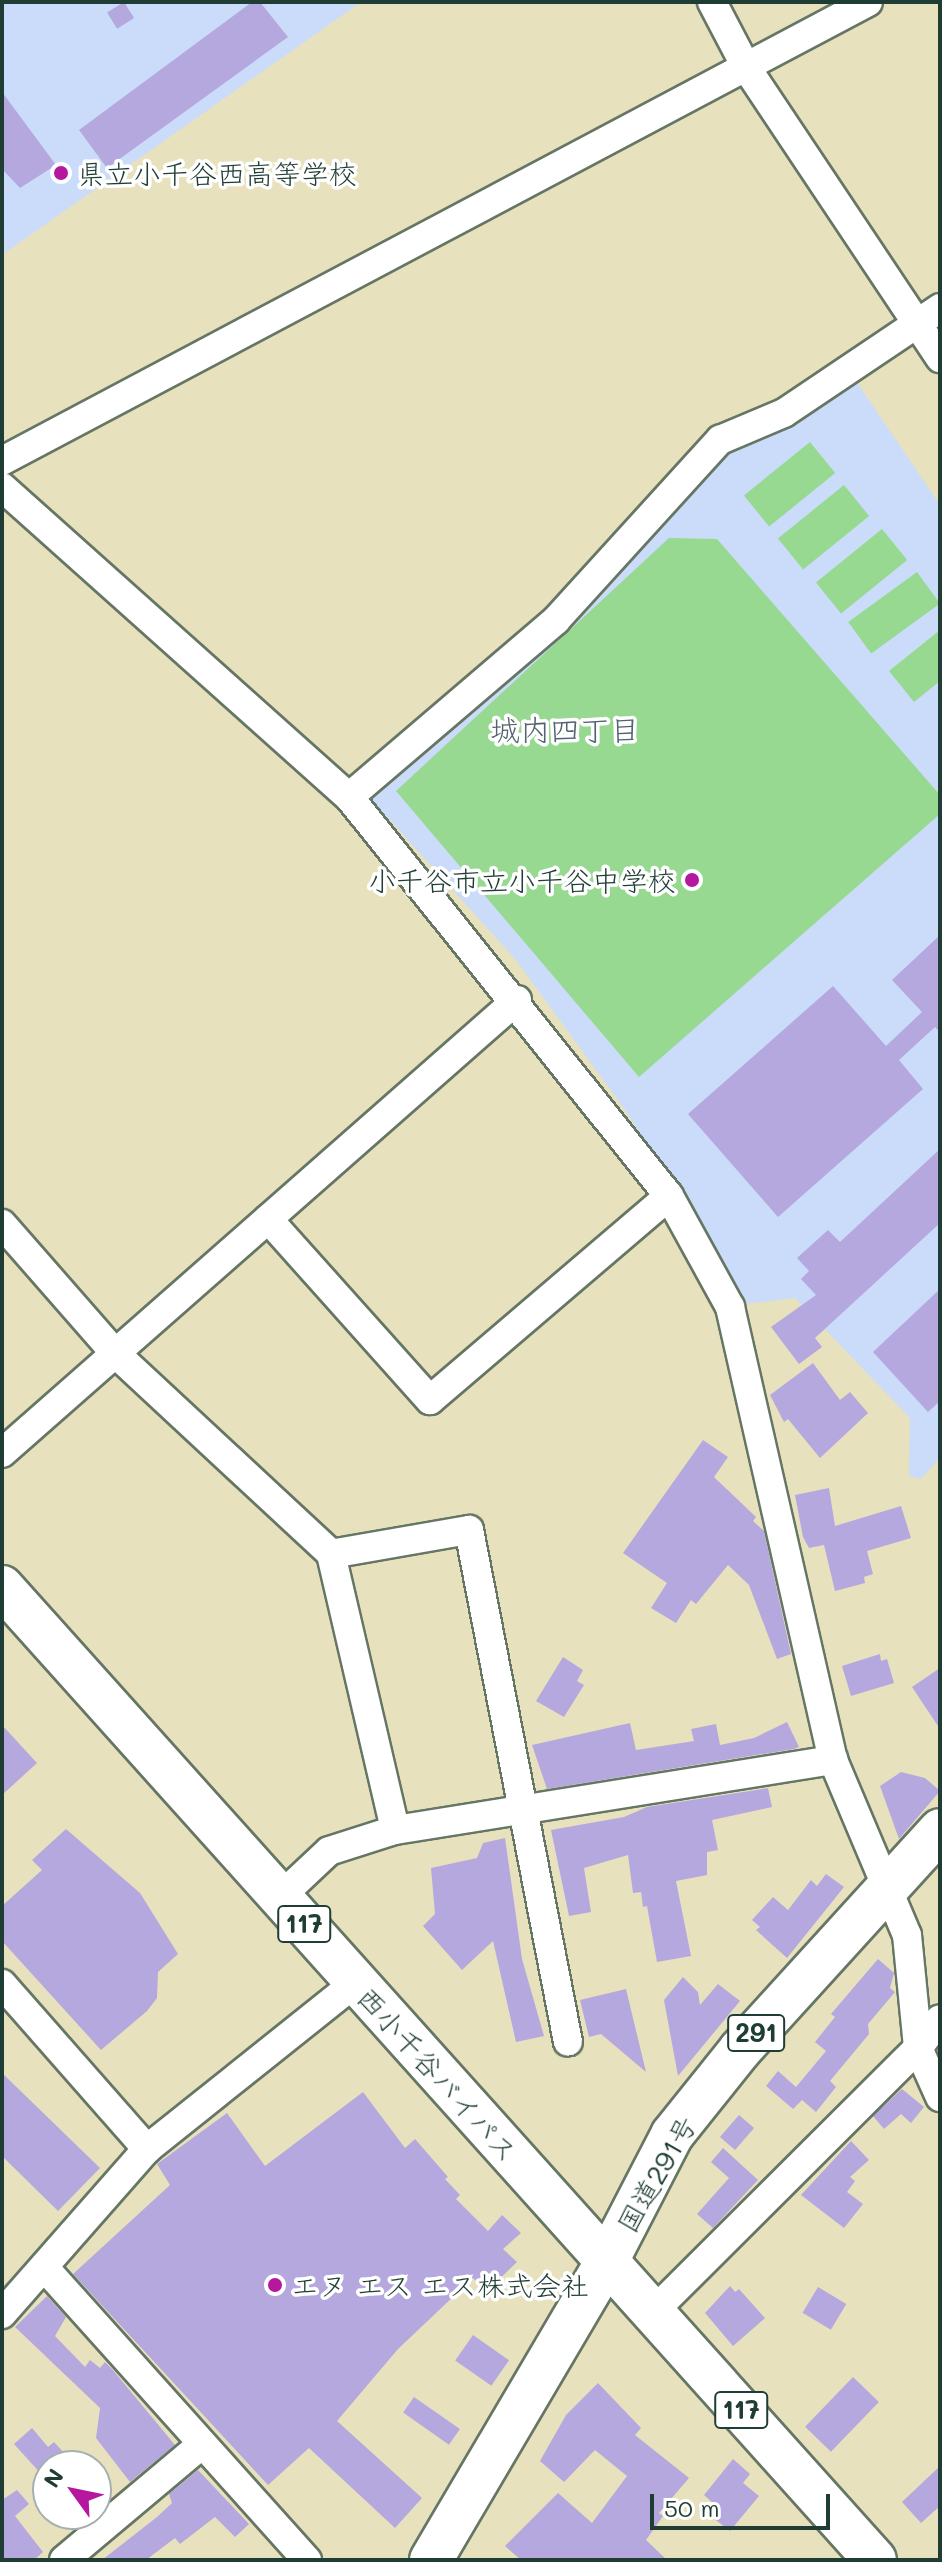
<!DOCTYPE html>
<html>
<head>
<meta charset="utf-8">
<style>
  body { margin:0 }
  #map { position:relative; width:942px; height:2562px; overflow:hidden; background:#e8e1bd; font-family:Mali,"Klee One",sans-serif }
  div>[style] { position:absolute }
  .built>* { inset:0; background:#cadcf9 }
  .green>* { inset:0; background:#97d990; transform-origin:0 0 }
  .building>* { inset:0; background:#b4a8df; transform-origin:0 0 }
  .roads { filter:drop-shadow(2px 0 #657664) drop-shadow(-2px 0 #657664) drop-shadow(0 2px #657664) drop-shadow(0 -2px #657664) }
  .minor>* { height:28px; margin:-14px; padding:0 14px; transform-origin:14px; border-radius:14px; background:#fff }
  .highway>* { height:42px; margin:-21px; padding:0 21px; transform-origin:21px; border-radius:21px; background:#fff }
  .dots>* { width:22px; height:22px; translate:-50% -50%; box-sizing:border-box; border:4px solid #fff; border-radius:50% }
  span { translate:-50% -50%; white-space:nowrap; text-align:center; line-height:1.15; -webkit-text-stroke:7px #fff; paint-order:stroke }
  .shield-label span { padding:2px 6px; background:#fff; border:2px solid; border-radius:6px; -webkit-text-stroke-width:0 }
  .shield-label { font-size:26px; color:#1f3d34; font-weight:700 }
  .poi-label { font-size:28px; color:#1f3d34 }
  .left { translate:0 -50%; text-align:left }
  .right { translate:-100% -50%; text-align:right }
  .street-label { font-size:28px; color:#1f3d34 }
  .neighbourhood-label { font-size:30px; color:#536270 }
  .frame { position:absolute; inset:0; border:4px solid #1f3d34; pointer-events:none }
  .north { position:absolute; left:32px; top:2450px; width:80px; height:80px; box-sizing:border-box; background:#fff; border:2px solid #a5b1ae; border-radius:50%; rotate:303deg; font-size:22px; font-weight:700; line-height:32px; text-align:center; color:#1f3d34 }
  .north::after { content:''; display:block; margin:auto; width:28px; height:36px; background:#b5179e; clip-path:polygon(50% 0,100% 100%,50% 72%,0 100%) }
  .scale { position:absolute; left:650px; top:2494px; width:180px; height:36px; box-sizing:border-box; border:4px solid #1f3d34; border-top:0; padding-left:10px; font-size:24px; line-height:28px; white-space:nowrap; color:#1f3d34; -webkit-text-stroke:6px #fff; paint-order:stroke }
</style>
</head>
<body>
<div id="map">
  <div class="built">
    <i style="clip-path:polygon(2px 2px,361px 2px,2px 255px)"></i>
    <i style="clip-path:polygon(854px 378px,940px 505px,940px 1458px,921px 1479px,909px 1476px,910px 1418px,795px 1298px,744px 1304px,711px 1242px,623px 1107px,516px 960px,371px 799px,721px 451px,810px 413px)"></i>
  </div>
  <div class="green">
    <i style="left:810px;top:442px;width:40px;height:85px;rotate:51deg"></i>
    <i style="left:844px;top:485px;width:40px;height:85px;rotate:51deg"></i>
    <i style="left:882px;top:529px;width:40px;height:85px;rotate:51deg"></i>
    <i style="clip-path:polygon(669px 538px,717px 539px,940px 795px,940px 814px,639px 1077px,396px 791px)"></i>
    <i style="left:917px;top:572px;width:39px;height:85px;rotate:54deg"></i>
    <i style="clip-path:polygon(940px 630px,940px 681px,914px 702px,889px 671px)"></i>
  </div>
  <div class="building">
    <i style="left:124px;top:2px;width:19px;height:20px;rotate:58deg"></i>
    <i style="clip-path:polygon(252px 2px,260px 2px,288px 37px,107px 168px,79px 130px)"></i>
    <i style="clip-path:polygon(2px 92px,56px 165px,20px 188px,2px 169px)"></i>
    <i style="clip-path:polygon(940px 935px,940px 1032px,935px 1027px,899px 1060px,923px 1089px,778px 1217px,688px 1114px,833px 986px,886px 1046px,922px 1012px,892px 980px)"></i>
    <i style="clip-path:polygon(940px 1149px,940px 1223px,815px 1338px,822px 1347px,799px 1364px,771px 1327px,816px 1295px,801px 1279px,809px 1271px,797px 1258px,828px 1230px,840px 1242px)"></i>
    <i style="clip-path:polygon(940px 1289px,940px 1401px,928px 1412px,873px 1352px)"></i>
    <i style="clip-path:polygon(813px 1363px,840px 1400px,850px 1392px,868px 1413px,820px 1458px,788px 1419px,784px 1422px,770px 1395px)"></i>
    <i style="clip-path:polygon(703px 1440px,728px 1457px,714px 1477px,756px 1517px,753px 1521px,764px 1531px,791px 1654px,777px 1659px,749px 1585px,728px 1565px,696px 1604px,691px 1600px,676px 1623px,651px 1608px,667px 1583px,623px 1553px)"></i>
    <i style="clip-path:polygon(829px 1488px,835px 1526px,901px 1506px,911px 1538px,867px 1551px,873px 1574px,864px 1577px,865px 1583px,835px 1591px,824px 1545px,809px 1548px,803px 1537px,795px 1495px)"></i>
    <i style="clip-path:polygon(880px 1654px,881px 1661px,887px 1659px,894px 1683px,851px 1696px,842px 1666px)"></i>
    <i style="clip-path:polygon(563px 1657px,583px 1670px,577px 1681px,584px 1685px,564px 1717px,536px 1701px)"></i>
    <i style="clip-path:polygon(940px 1668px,940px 1729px,912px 1687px)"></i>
    <i style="clip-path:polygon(787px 1722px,799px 1747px,794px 1749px,547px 1789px,532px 1745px,630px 1723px,636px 1750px,694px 1741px,691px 1729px,716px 1724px,720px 1745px,754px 1738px)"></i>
    <i style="clip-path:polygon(2px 1725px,37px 1763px,2px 1795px)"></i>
    <i style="clip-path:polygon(901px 1772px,925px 1778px,940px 1791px,899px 1839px,880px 1786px)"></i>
    <i style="clip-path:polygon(768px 1788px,772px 1807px,712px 1820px,718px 1850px,707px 1852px,707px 1875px,676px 1881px,691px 1956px,657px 1962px,647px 1906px,643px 1907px,641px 1892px,633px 1893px,628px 1855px,584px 1868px,591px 1912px,569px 1916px,551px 1830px,624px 1817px,647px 1807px)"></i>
    <i style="clip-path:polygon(66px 1829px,140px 1893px,178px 1954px,158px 1972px,157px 1998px,147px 2011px,101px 2050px,2px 1941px,2px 1906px,42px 1870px,32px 1860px)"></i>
    <i style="clip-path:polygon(505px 1838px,522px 1959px,544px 2036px,516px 2042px,493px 1941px,462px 1970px,423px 1926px,435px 1914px,431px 1868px,477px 1858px,483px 1843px)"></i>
    <i style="clip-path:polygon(826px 1874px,844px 1887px,787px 1958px,756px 1930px,760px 1927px,752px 1920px,773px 1897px,788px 1910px,811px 1880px,817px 1886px)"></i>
    <i style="clip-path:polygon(878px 1959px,894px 1973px,890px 1988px,895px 1992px,868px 2024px,869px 2034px,830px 2081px,836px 2087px,816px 2112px,802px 2100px,793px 2109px,766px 2086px,778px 2071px,796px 2087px,826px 2051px,815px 2042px,835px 2017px,831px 2014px)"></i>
    <i style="clip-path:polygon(683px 1977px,698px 1992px,700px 2005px,718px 1984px,740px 2001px,678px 2076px,664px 2000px)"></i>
    <i style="clip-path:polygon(626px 1989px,646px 2072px,601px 2034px,589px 2037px,580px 2000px)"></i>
    <i style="clip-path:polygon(2px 2073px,100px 2168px,58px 2211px,2px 2156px)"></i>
    <i style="clip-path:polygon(902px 2089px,924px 2107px,911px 2123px,901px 2114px,884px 2129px,873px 2116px)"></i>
    <i style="clip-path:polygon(363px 2092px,405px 2148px,415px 2139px,448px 2177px,445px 2179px,460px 2195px,456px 2199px,488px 2231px,502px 2215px,521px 2233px,503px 2249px,517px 2262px,486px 2292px,473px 2278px,398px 2349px,337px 2421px,422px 2498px,395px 2528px,309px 2448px,268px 2485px,73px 2274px,170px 2185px,157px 2164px,227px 2113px,265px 2166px)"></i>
    <i style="left:739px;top:2115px;width:20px;height:29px;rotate:41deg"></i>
    <i style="clip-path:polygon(851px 2141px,869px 2160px,850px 2177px,855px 2181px,847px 2192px,863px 2204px,844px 2228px,801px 2195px)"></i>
    <i style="clip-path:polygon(723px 2148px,758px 2180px,713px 2228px,697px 2214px,729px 2178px,711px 2162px)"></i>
    <i style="clip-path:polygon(730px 2286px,735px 2292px,739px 2289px,765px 2318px,733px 2346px,705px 2313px)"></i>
    <i style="left:818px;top:2287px;width:33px;height:30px;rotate:31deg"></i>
    <i style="clip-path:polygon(47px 2296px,66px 2317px,55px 2336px,85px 2367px,90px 2360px,100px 2368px,105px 2362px,112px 2369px,175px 2445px,130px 2482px,96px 2438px,100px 2408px,15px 2327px)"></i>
    <i style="left:473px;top:2335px;width:44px;height:31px;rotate:35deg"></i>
    <i style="left:853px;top:2377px;width:36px;height:69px;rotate:44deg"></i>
    <i style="clip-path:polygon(598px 2383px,641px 2428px,635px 2435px,689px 2478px,659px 2513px,663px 2516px,646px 2540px,667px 2560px,521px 2560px,505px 2546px,558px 2493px,592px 2523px,627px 2476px,595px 2450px,564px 2482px,540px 2461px,566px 2415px)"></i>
    <i style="left:414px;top:2397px;width:56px;height:19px;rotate:35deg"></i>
    <i style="clip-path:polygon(32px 2428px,48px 2447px,54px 2442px,66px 2455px,43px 2476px,14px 2444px)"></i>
    <i style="clip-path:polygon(733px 2459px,750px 2474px,743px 2483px,759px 2496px,730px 2531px,712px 2517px,714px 2504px,704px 2495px)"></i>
    <i style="clip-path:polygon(940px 2466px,940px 2506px,921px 2523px,902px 2502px)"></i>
    <i style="clip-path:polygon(198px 2470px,249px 2524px,235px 2537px,215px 2517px,180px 2544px,175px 2538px,146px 2560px,102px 2560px,157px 2517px,172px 2503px,169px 2494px)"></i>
    <i style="clip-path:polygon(17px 2490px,29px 2504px,15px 2516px,43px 2552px,34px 2560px,2px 2560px,2px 2500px)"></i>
  </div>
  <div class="roads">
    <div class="minor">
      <i style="left:712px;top:2px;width:73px;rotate:62.4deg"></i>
      <i style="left:746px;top:67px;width:350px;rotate:56.3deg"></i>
      <i style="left:2px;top:461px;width:980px;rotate:-27.92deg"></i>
      <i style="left:2px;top:487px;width:465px;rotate:41.8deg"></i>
      <i style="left:349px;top:797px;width:511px;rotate:51.27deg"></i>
      <i style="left:669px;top:1196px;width:127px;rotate:61.2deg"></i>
      <i style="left:730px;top:1307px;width:465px;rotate:77.2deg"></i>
      <i style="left:833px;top:1760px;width:190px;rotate:67.1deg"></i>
      <i style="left:907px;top:1935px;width:114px;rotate:84.4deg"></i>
      <i style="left:918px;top:2048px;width:54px;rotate:65.8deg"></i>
      <i style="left:349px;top:797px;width:272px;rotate:-40.5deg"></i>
      <i style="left:556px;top:620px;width:244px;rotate:-47.7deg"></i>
      <i style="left:720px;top:440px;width:69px;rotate:-22.9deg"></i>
      <i style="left:784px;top:413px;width:188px;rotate:-33.9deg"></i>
      <i style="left:268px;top:1219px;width:243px;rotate:48.2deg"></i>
      <i style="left:430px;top:1400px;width:314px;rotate:-40.5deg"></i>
      <i style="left:2px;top:1224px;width:171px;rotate:48.8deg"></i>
      <i style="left:115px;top:1353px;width:295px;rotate:42.9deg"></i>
      <i style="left:331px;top:1554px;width:283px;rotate:76.9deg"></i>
      <i style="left:2px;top:1453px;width:686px;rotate:-41.34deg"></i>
      <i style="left:331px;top:1554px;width:140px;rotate:-9.9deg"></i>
      <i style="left:469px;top:1530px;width:521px;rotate:79.06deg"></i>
      <i style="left:280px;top:1897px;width:67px;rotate:-43.2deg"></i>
      <i style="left:329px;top:1851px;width:69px;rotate:-17.7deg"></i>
      <i style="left:395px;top:1830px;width:444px;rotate:-9.1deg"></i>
      <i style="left:2px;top:1984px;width:220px;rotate:48.7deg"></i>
      <i style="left:44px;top:2267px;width:394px;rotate:48.1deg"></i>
      <i style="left:653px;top:2312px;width:374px;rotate:-44.9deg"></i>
      <i style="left:918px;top:2048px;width:36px;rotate:-53deg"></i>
      <i style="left:2px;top:2314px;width:220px;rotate:-48.7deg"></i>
      <i style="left:147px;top:2149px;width:268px;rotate:-38.6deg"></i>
      <i style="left:64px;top:2560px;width:180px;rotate:-40deg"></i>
    </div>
    <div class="highway">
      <i style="left:2px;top:1587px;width:1307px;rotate:48.1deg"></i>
      <i style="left:431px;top:2560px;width:347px;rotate:-59.5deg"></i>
      <i style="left:607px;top:2261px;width:142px;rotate:-62.7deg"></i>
      <i style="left:672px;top:2135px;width:109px;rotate:-51.3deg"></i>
      <i style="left:740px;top:2050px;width:297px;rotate:-47.7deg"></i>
    </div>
  </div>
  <div class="dots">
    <i style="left:61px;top:173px;background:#b5179e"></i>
    <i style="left:692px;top:880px;background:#b5179e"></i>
    <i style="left:275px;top:2285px;background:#b5179e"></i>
  </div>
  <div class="shield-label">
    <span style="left:304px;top:1924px">117</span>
    <span style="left:756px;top:2033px">291</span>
    <span style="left:741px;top:2410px">117</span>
  </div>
  <div class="poi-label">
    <span class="left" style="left:77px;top:173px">県立小千谷西高等学校</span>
    <span class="right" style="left:676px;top:880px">小千谷市立小千谷中学校</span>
    <span class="left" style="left:291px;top:2285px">エヌ エス エス株式会社</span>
  </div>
  <div class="street-label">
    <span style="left:438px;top:2074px;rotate:48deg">西小千谷バイパス</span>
    <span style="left:656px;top:2174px;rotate:-60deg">国道291号</span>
  </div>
  <div class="neighbourhood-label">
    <span style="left:565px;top:729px">城内四丁目</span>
  </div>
  <div class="frame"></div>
  <div class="north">N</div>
  <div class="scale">50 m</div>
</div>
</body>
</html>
